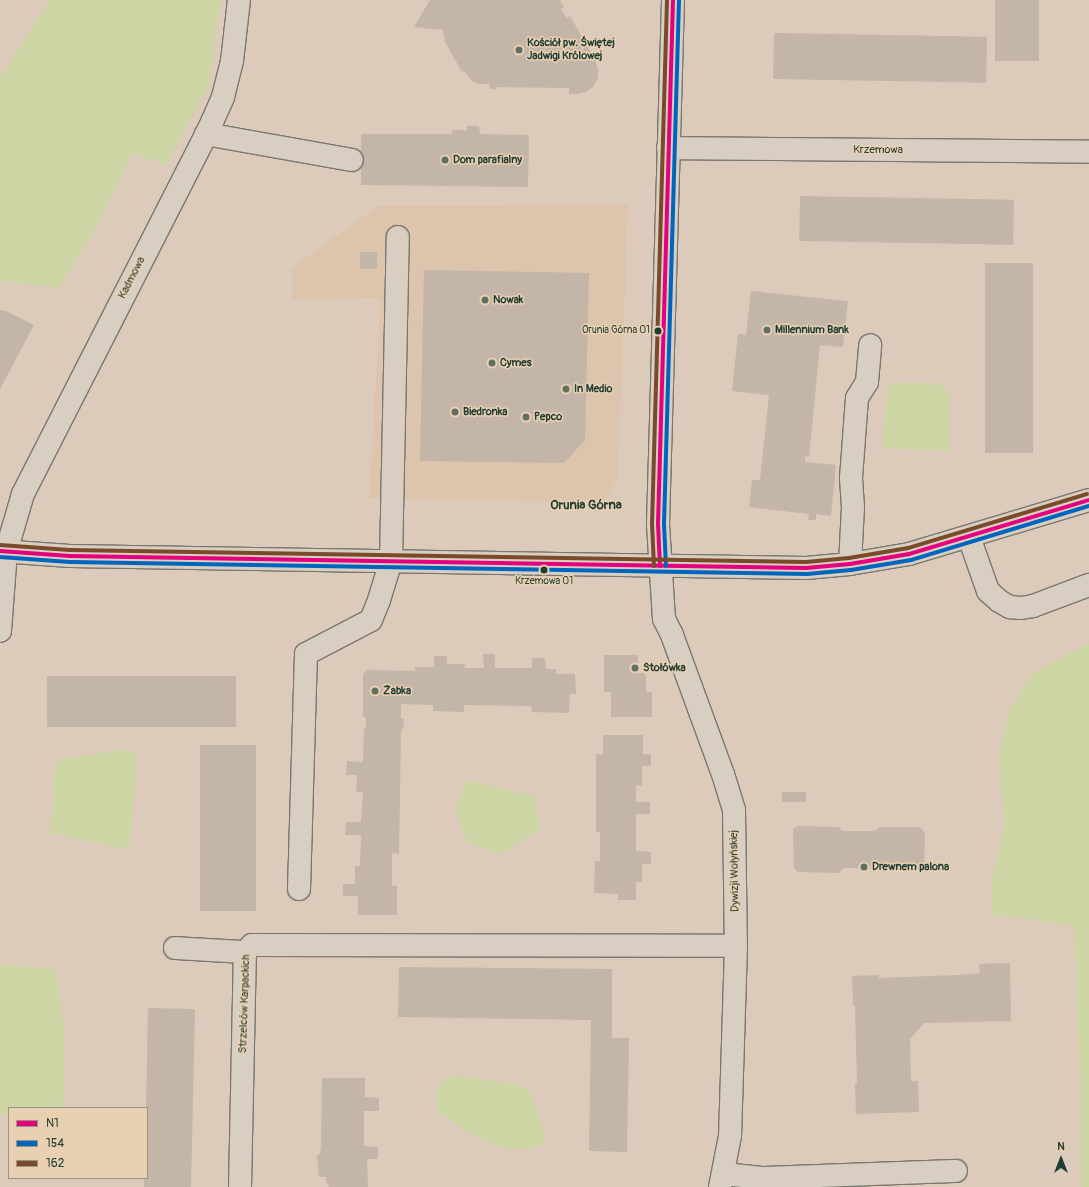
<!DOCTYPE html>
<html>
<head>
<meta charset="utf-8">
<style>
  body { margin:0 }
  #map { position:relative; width:1089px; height:1187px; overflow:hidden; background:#dccbba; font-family:Pangolin,sans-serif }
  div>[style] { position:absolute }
  .built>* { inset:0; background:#ddc4ac }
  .green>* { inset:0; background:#ced5a5 }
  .building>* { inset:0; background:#c3b5a8; transform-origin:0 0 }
  .roads { filter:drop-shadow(1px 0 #7a776e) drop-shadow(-1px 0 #7a776e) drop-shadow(0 1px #7a776e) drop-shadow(0 -1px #7a776e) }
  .minor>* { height:22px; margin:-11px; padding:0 11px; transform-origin:11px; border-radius:11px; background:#d9cec2 }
  .bus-1>* { height:4px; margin:-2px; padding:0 2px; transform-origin:2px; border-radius:2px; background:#e5007d }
  .bus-2>* { height:4px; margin:-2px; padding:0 2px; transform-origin:2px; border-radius:2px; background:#0065bd }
  .bus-3>* { height:4px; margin:-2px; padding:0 2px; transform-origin:2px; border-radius:2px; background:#7a4b2a }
  .dots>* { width:11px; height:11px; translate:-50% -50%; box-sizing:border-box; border:2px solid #ead0b2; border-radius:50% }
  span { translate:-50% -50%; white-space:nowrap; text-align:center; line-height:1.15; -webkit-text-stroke:3px #ead0b2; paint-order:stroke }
  .bus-label { font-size:10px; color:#1f3d34 }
  .right { translate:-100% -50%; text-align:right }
  .poi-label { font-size:11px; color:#1f3d34; font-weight:700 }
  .left { translate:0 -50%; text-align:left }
  .street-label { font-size:11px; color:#1f3d34 }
  .quarter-label { font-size:13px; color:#1f3d34; font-weight:700 }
  .legend { position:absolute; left:8px; top:1107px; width:140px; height:72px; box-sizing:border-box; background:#ead0b2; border:1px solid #999580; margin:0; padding:5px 7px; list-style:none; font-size:12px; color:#1f3d34 }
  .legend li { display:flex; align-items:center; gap:8px; height:20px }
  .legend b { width:20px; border:1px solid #999580 }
  .north { position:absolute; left:1041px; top:1139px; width:40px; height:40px; -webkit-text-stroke:3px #ead0b2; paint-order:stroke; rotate:0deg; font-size:11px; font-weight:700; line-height:16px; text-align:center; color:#1f3d34 }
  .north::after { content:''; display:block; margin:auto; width:14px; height:18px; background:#1f3d34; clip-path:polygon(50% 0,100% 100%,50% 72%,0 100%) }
</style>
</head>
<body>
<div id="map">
  <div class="built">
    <i style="clip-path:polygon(628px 205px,618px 478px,604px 502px,369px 498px,381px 298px,292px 300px,292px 268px,378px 206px)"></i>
  </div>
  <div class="green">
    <i style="clip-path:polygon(50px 0,221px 0,209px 85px,166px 164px,132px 154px,92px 234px,59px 288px,0 281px,0 77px)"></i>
    <i style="clip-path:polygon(888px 383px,938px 383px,950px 393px,949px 451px,882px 448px)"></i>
    <i style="clip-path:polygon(1089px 643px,1089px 1187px,1082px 1187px,1075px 927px,1018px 917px,992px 915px,992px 879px,1005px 823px,998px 757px,1010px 710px,1032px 673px)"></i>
    <i style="clip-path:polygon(129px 749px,137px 757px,130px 845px,122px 849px,58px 834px,49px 835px,54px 801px,53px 777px,59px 759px)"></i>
    <i style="clip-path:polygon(466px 780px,535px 796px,540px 829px,502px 854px,467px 842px,455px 812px)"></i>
    <i style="clip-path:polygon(0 964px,56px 969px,65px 1036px,63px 1108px,9px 1108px,9px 1114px,0 1114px)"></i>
    <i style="clip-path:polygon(455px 1075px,522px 1086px,531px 1092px,546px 1139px,540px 1147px,510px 1150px,497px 1146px,467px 1132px,440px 1113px,436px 1106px,436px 1096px,438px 1088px,441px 1082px)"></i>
  </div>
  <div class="building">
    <i style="clip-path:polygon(430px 0,560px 0,564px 7px,561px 9px,567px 18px,570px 16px,594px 58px,598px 68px,598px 78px,593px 87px,586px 92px,577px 94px,569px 94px,569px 88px,497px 87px,497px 89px,490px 89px,489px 84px,479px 84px,472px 81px,464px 71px,462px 72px,445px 42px,443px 30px,414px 27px)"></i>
    <i style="left:995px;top:0;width:44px;height:61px"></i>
    <i style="left:774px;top:33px;width:213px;height:46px;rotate:1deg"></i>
    <i style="clip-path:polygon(467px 126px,479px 126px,480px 134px,529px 135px,528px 187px,361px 185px,361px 134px,452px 134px,452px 130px,467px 130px)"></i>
    <i style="left:800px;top:196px;width:214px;height:45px;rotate:1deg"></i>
    <i style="left:360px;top:252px;width:17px;height:17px"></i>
    <i style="left:985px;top:263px;width:48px;height:190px"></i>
    <i style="clip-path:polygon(424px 270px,589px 273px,585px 440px,564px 463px,420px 461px)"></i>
    <i style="clip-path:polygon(751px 291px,848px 301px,843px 347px,820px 345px,809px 457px,805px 456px,805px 462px,836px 465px,831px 516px,816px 514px,816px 520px,808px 520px,809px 514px,749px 507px,752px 480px,760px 480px,769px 395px,732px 391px,738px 334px,746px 335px)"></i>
    <i style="clip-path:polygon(0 310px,6px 311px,34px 325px,0 389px)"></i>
    <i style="clip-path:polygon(483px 654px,495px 654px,495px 668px,532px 668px,532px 658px,545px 658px,546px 669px,556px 669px,556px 674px,575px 674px,576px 694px,570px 694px,569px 713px,532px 712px,531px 706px,464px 705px,464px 712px,433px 711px,433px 705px,401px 704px,401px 718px,404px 719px,403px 728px,401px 731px,399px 854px,392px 853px,392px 886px,397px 886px,397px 915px,358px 915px,358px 896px,343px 896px,343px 884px,355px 884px,355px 866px,360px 866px,361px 835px,345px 835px,346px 822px,361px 822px,363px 792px,356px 792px,357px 775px,346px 775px,347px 761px,363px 762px,364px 729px,366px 728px,366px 719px,363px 716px,363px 674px,367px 670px,415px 671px,415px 679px,415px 667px,434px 667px,434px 656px,447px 656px,447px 664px,465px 664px,464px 668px,484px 668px)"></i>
    <i style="clip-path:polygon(604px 655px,638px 655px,638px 673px,646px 673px,646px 692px,652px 692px,652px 717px,611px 717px,611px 692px,604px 692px)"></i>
    <i style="left:47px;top:676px;width:189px;height:51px"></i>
    <i style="clip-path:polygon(603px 735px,643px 735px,643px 754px,651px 754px,651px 766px,642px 766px,642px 786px,636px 785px,636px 802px,650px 802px,650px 814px,636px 814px,636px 851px,651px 852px,651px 864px,642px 864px,642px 882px,636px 882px,636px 900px,618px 900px,618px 894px,594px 893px,595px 861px,600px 861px,600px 832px,596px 832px,596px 754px,603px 754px)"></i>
    <i style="left:200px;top:745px;width:56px;height:166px"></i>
    <i style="left:782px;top:792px;width:24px;height:10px"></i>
    <i style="clip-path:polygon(799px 826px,839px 827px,842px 831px,875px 831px,880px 827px,920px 827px,925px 833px,924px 866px,919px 869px,843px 868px,839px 873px,798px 872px,794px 868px,793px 829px)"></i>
    <i style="clip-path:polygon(1010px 963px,1011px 1021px,924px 1023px,910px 1039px,911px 1081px,918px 1081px,919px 1112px,856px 1114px,855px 1083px,857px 1083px,855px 1006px,853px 1006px,852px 976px,879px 975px,879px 978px,957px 975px,980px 973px,979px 964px)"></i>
    <i style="clip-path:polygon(399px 967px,612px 969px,612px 1038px,629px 1038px,627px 1152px,589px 1151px,591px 1020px,398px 1017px)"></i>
    <i style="clip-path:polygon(148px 1008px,195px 1009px,191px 1187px,144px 1187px,144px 1178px,147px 1178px,147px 1108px,146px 1108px)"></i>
    <i style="clip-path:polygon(322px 1078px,365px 1078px,365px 1097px,379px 1098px,379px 1111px,364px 1111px,364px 1146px,378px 1147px,378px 1159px,367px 1159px,368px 1187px,329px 1187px,326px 1182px,326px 1177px,319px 1177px,317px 1156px,320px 1153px,321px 1145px)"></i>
  </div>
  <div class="roads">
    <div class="minor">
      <i style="left:673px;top:0;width:524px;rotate:91.64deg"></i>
      <i style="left:658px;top:524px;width:95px;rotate:86.4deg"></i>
      <i style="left:664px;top:619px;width:18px;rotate:63deg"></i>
      <i style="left:672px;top:635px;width:148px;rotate:69.9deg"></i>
      <i style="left:723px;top:774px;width:38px;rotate:73deg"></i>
      <i style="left:734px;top:810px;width:136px;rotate:89.2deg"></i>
      <i style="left:736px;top:946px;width:190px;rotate:91.8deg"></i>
      <i style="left:730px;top:1136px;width:52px;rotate:101.1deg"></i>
      <i style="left:206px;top:134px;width:148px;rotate:10.1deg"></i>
      <i style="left:668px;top:148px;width:421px;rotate:0.5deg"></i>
      <i style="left:969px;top:537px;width:57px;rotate:70.6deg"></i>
      <i style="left:988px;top:591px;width:15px;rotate:42deg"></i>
      <i style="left:999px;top:601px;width:13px;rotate:29deg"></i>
      <i style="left:1010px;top:607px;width:11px;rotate:5deg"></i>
      <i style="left:1021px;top:608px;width:12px;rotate:-9deg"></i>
      <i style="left:1033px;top:606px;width:60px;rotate:-20.6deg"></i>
      <i style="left:0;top:551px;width:70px;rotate:4.1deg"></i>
      <i style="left:70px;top:556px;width:736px;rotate:0.93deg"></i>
      <i style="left:806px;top:568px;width:44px;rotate:-5.2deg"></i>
      <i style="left:850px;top:564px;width:60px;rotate:-9.6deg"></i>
      <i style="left:909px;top:554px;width:188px;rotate:-16.7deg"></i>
      <i style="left:850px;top:564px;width:57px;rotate:-87deg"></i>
      <i style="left:853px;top:507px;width:29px;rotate:-94deg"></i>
      <i style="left:851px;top:478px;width:80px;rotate:-85.7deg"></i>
      <i style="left:857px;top:398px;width:19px;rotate:-58deg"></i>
      <i style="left:867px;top:382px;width:37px;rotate:-85deg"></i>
      <i style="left:0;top:631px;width:79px;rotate:-85.7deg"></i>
      <i style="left:6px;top:552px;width:60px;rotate:-73.7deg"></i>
      <i style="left:23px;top:494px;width:407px;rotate:-63deg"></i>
      <i style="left:208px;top:131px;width:37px;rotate:-66deg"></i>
      <i style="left:223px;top:97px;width:37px;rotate:-76deg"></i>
      <i style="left:232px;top:61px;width:61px;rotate:-83.5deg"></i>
      <i style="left:299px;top:889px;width:235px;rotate:-88.3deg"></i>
      <i style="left:306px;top:654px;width:73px;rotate:-27.6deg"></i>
      <i style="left:371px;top:620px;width:22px;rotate:-68deg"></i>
      <i style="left:379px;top:600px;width:41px;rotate:-72.9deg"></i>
      <i style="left:391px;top:561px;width:324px;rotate:-88.8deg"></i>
      <i style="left:175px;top:948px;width:70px;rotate:3.3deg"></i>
      <i style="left:724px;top:1174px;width:38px;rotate:6deg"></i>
      <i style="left:762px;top:1178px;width:194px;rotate:-2.1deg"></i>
      <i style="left:240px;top:1187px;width:235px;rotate:-88.8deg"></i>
      <i style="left:245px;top:952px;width:10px;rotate:-45deg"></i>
      <i style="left:252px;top:945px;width:484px;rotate:0.1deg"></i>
    </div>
  </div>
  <div class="bus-1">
    <i style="left:0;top:551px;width:70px;rotate:4.1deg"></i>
    <i style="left:70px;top:556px;width:736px;rotate:0.93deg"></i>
    <i style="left:806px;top:568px;width:44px;rotate:-5.2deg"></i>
    <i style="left:850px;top:564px;width:60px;rotate:-9.6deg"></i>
    <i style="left:909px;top:554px;width:188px;rotate:-16.7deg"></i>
    <i style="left:660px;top:566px;width:42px;rotate:-92.7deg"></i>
    <i style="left:658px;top:524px;width:524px;rotate:-88.36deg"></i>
  </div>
  <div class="bus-2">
    <i style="left:0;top:557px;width:70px;rotate:4.1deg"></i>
    <i style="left:70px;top:562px;width:737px;rotate:0.93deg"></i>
    <i style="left:807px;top:574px;width:44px;rotate:-5.2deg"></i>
    <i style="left:851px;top:570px;width:61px;rotate:-9.5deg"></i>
    <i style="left:911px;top:560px;width:186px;rotate:-16.9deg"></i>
    <i style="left:666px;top:566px;width:42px;rotate:-92.7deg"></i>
    <i style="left:664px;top:524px;width:524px;rotate:-88.36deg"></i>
  </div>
  <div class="bus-3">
    <i style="left:0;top:545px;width:70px;rotate:4.1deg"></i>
    <i style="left:70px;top:550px;width:736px;rotate:0.93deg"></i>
    <i style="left:806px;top:562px;width:43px;rotate:-5.3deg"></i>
    <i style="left:849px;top:558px;width:60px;rotate:-9.6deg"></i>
    <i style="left:908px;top:548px;width:187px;rotate:-16.8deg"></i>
    <i style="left:654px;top:566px;width:42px;rotate:-92.7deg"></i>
    <i style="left:652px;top:524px;width:524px;rotate:-88.36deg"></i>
  </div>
  <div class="dots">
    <i style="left:519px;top:50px;background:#616f63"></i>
    <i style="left:445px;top:160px;background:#616f63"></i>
    <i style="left:485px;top:300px;background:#616f63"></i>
    <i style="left:767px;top:330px;background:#616f63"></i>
    <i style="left:658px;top:331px;background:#1f3d34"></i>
    <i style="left:492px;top:363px;background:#616f63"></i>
    <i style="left:566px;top:389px;background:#616f63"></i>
    <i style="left:455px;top:412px;background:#616f63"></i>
    <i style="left:526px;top:417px;background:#616f63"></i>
    <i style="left:544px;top:570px;background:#1f3d34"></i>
    <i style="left:635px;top:668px;background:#616f63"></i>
    <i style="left:375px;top:691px;background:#616f63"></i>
    <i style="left:864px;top:867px;background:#616f63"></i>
  </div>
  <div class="bus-label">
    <span class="right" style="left:650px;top:331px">Orunia Górna 01</span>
    <span style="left:544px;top:582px">Krzemowa 01</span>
  </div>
  <div class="poi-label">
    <span class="left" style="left:527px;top:50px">Kościół pw. Świętej<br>Jadwigi Królowej</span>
    <span class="left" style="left:453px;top:160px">Dom parafialny</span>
    <span class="left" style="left:493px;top:300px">Nowak</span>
    <span class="left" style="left:775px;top:330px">Millennium Bank</span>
    <span class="left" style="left:500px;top:363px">Cymes</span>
    <span class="left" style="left:574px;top:389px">In Medio</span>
    <span class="left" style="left:463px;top:412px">Biedronka</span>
    <span class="left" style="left:534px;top:417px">Pepco</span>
    <span class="left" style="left:643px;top:668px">Stołówka</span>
    <span class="left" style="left:383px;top:691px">Żabka</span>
    <span class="left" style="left:872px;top:867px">Drewnem palona</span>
  </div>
  <div class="street-label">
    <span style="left:878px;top:150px">Krzemowa</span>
    <span style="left:132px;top:278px;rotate:-63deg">Kadmowa</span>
    <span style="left:735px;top:871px;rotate:-91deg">Dywizji Wołyńskiej</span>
    <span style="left:245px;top:1004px;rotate:-88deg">Strzelców Karpackich</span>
  </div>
  <div class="quarter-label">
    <span style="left:586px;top:505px">Orunia Górna</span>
  </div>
  <ul class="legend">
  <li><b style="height:5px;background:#e5007d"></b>N1</li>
  <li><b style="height:5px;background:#0065bd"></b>154</li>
  <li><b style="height:5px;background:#7a4b2a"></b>162</li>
  </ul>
  <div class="north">N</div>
</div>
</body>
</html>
